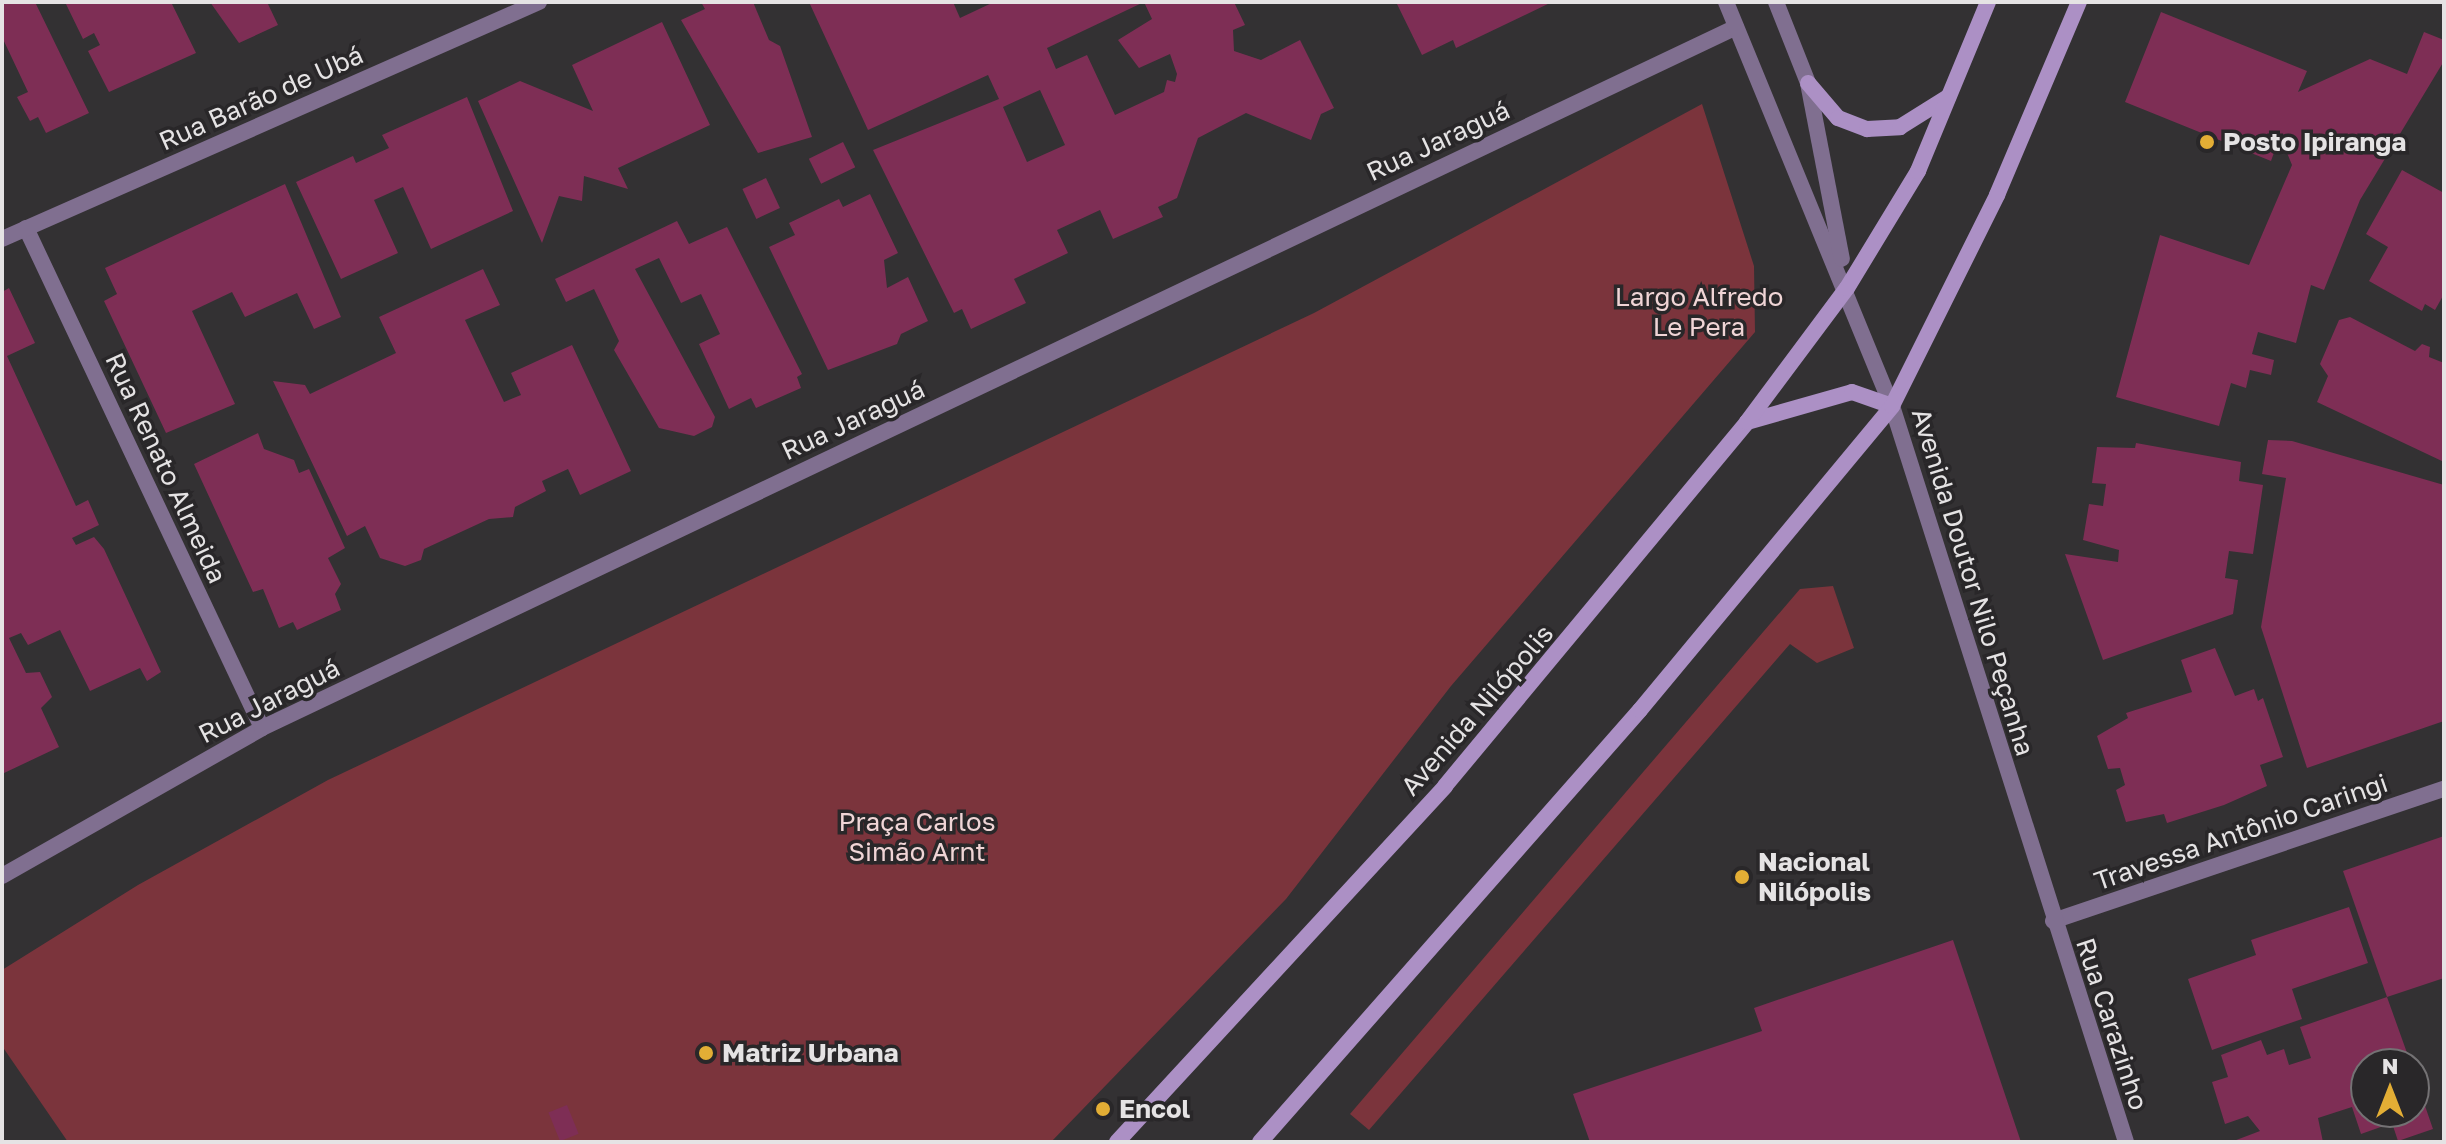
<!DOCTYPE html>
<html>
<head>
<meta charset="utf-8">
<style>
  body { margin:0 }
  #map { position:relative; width:2446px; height:1144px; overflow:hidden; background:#333133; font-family:"Golos Text",sans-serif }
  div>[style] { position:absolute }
  .green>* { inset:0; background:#7b343c }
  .building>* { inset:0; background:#7e2e55; transform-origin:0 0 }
  .minor>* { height:16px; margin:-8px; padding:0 8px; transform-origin:8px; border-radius:8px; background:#806f90 }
  .tertiary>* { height:16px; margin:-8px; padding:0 8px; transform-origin:8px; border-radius:8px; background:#806f90 }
  .secondary>* { height:16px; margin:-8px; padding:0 8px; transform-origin:8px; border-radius:8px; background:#ac90c5 }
  .dots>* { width:22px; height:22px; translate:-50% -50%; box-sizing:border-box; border:4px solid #292729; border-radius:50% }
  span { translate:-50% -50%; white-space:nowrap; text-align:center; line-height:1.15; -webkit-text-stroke:7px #292729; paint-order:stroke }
  .street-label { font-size:26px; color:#e5e3e4 }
  .poi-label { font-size:26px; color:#e5e3e4; font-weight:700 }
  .left { translate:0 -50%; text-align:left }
  .park-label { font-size:26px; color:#f0d5d6 }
  .frame { position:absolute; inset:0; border:4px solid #e5e3e4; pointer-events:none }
  .north { position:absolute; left:2350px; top:1048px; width:80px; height:80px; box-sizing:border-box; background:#292729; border:2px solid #747274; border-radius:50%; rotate:0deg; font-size:22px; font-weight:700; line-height:32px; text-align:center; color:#e5e3e4 }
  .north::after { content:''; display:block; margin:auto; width:28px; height:36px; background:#e3ae35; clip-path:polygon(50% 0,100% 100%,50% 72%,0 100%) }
</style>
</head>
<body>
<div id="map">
  <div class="green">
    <i style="clip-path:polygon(1702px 104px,1754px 266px,1755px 332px,1451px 686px,1286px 899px,1051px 1142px,68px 1142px,2px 1046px,2px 970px,138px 885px,328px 780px,1314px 313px)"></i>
    <i style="clip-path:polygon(1833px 586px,1854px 648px,1817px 663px,1790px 644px,1369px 1130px,1350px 1114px,1800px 589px)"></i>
  </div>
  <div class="building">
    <i style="clip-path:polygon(2px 2px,35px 2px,89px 113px,46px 133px,38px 117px,30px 121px,17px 97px,28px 92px,2px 37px)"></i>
    <i style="clip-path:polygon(65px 2px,171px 2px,196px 53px,109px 92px,88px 51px,100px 45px,94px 33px,83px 39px)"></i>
    <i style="clip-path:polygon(210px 2px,267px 2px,278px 25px,239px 43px)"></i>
    <i style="clip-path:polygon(701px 2px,753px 2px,769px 40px,780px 46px,812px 137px,758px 153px,681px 20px,705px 9px)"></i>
    <i style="clip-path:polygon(evenodd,809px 2px,953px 2px,960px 18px,994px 2px,1234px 2px,1245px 25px,1233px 30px,1234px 51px,1261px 60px,1300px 40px,1334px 108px,1321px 114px,1311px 140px,1246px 113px,1198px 138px,1177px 198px,1158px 207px,1163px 217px,1113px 239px,1100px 210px,1057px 230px,1068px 253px,1014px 279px,1026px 303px,971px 329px,962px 309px,954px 313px,873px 150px,999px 99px,988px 75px,868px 130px,809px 2px,1144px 2px,1152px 19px,1118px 40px,1139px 68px,1170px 54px,1177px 74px,1175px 82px,1167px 80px,1164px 92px,1115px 115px,1087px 55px,1056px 69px,1047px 48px,1144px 2px,809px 2px,1040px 90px,1065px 145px,1027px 162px,1003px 107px,1040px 90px)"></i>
    <i style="clip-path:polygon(1396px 2px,1552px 2px,1456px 48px,1453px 40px,1422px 55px)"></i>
    <i style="clip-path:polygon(2161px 12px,2307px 71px,2298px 92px,2370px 59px,2407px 74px,2424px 32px,2444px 40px,2444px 61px,2360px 200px,2324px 290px,2311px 285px,2296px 343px,2258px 332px,2252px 354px,2274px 360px,2271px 375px,2250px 370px,2246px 388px,2231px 383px,2219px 426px,2116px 397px,2160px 235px,2249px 265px,2292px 165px,2280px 136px,2271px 161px,2125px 102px)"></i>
    <i style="clip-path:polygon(662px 22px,710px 125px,618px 168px,628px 189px,584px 176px,582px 201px,559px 196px,542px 243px,478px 101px,520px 81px,593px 111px,572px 65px)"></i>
    <i style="clip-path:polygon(467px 97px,513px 211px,431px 249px,403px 187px,374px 200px,398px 253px,341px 279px,296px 182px,353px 156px,356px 163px,389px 148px,382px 135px)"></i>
    <i style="left:843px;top:142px;width:28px;height:38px;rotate:64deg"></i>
    <i style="clip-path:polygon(2402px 170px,2444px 193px,2444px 294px,2435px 310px,2425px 304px,2422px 311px,2369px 281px,2388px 247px,2366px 234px)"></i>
    <i style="left:766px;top:178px;width:33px;height:26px;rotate:65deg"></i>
    <i style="clip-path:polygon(285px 184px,341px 317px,314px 329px,297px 293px,245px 317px,232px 292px,192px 311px,235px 404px,166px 433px,104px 301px,117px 294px,105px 268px)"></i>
    <i style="clip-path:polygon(870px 194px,898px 253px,884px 260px,887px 288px,908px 277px,928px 321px,901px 334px,897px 344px,828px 370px,769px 247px,795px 235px,789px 223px,839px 199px,843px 207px)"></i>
    <i style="clip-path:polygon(677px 221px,689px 244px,727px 227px,802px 374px,797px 377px,801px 388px,756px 408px,751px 398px,729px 409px,699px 344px,720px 334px,701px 294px,681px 303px,659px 258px,635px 269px,715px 417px,712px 427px,694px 436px,659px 428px,614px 350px,619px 341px,594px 289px,566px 302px,555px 279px)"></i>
    <i style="clip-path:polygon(483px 269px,500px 305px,465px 320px,504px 402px,521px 395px,511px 373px,572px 345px,631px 471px,580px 495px,568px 469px,542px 481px,546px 491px,515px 507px,513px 517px,489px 519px,424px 549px,421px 560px,405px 566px,380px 558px,365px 526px,347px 536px,273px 381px,305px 385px,310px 394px,396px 353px,379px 317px)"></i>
    <i style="clip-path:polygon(9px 288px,35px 343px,7px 356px,76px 506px,88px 500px,99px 525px,72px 538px,76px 545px,94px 537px,104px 549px,161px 672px,147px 681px,140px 668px,90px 691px,60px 630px,28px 645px,21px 633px,9px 638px,26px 673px,40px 672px,52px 697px,41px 708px,59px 747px,2px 774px,2px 292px)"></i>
    <i style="clip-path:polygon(2350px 317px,2415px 351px,2422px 344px,2430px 347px,2429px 357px,2444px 363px,2444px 462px,2317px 402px,2328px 376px,2320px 364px,2339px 320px)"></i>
    <i style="clip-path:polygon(258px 433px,264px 449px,294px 460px,299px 473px,309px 469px,345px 548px,328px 558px,341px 584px,335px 594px,341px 610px,297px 630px,293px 622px,279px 628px,263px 589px,253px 592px,194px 464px)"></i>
    <i style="clip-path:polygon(2268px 440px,2292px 441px,2444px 485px,2444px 721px,2307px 768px,2261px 627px,2286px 478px,2262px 474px)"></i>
    <i style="clip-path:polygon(2136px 443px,2241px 462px,2239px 481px,2263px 485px,2253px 554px,2229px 551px,2225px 578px,2238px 580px,2233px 614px,2103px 660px,2065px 554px,2118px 562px,2119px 550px,2083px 540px,2089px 504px,2103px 506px,2106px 484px,2092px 483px,2097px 447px,2135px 448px)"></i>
    <i style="clip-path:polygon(2215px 648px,2235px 696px,2254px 689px,2258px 701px,2263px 698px,2283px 757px,2260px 765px,2267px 786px,2224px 805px,2167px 823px,2164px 814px,2126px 822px,2116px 790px,2125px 785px,2120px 768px,2108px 769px,2097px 736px,2128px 718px,2126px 713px,2192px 692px,2181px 660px)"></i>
    <i style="clip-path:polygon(2444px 836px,2444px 978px,2387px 997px,2343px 871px)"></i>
    <i style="clip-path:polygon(2349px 907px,2368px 963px,2292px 989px,2302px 1019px,2212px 1050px,2188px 979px,2256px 955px,2251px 940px)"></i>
    <i style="clip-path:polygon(1953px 940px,2021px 1142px,1590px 1142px,1573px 1094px,1762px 1031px,1754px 1008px)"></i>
    <i style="clip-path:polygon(2387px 997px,2411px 1064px,2366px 1064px,2366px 1112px,2414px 1112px,2414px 1074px,2433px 1129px,2398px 1141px,2392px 1123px,2361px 1134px,2352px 1107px,2318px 1118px,2323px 1142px,2231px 1142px,2260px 1131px,2248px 1116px,2225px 1124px,2212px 1082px,2228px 1077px,2221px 1055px,2261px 1040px,2267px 1055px,2284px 1049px,2289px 1065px,2311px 1058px,2300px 1027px)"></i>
    <i style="left:567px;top:1105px;width:31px;height:20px;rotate:68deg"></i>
  </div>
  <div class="minor">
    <i style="left:26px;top:228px;width:553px;rotate:64.73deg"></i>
    <i style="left:2px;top:239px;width:587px;rotate:-23.81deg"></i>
    <i style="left:2px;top:876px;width:299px;rotate:-29.6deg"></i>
    <i style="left:262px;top:728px;width:1632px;rotate:-25.43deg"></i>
    <i style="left:2053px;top:921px;width:413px;rotate:-18.7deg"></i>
  </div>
  <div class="tertiary">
    <i style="left:1726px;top:2px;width:437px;rotate:67.7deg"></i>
    <i style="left:1892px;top:406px;width:772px;rotate:72.36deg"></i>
    <i style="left:1776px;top:2px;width:87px;rotate:68.4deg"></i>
    <i style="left:1808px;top:83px;width:179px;rotate:79.1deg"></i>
  </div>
  <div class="secondary">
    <i style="left:1808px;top:83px;width:46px;rotate:49.4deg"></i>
    <i style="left:1838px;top:118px;width:31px;rotate:21deg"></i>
    <i style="left:1867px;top:129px;width:33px;rotate:-3deg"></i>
    <i style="left:1900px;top:127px;width:57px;rotate:-32deg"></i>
    <i style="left:1747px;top:422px;width:109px;rotate:-15.9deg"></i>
    <i style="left:1852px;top:392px;width:42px;rotate:19.3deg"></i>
    <i style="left:1117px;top:1142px;width:484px;rotate:-47.3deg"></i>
    <i style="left:1445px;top:786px;width:473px;rotate:-50.3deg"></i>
    <i style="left:1747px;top:422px;width:167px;rotate:-53.3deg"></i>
    <i style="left:1847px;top:288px;width:137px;rotate:-58.7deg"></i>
    <i style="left:1918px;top:171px;width:183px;rotate:-67.5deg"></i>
    <i style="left:1260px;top:1142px;width:575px;rotate:-48.66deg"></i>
    <i style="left:1640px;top:710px;width:395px;rotate:-50.3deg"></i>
    <i style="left:1892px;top:406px;width:236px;rotate:-63.5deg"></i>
    <i style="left:1997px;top:195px;width:210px;rotate:-67deg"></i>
  </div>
  <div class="dots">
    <i style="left:2207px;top:142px;background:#e3ae35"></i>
    <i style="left:1742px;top:877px;background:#e3ae35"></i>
    <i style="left:706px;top:1053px;background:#e3ae35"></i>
    <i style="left:1103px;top:1109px;background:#e3ae35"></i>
  </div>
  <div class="street-label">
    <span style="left:261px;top:98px;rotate:-24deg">Rua Barão de Ubá</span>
    <span style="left:1438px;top:141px;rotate:-25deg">Rua Jaraguá</span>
    <span style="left:853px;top:420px;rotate:-25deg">Rua Jaraguá</span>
    <span style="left:166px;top:468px;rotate:65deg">Rua Renato Almeida</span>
    <span style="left:1973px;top:582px;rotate:73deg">Avenida Doutor Nilo Peçanha</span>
    <span style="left:269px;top:701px;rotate:-27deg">Rua Jaraguá</span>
    <span style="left:1477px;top:710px;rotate:-49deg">Avenida Nilópolis</span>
    <span style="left:2241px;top:832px;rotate:-19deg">Travessa Antônio Caringi</span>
    <span style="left:2112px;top:1024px;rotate:72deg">Rua Carazinho</span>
  </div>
  <div class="poi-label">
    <span class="left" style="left:2223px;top:142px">Posto Ipiranga</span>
    <span class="left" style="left:1758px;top:877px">Nacional<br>Nilópolis</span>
    <span class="left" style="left:722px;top:1053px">Matriz Urbana</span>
    <span class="left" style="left:1119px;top:1109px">Encol</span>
  </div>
  <div class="park-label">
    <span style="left:1699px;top:312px">Largo Alfredo<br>Le Pera</span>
    <span style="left:917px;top:837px">Praça Carlos<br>Simão Arnt</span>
  </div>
  <div class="frame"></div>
  <div class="north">N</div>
</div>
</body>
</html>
